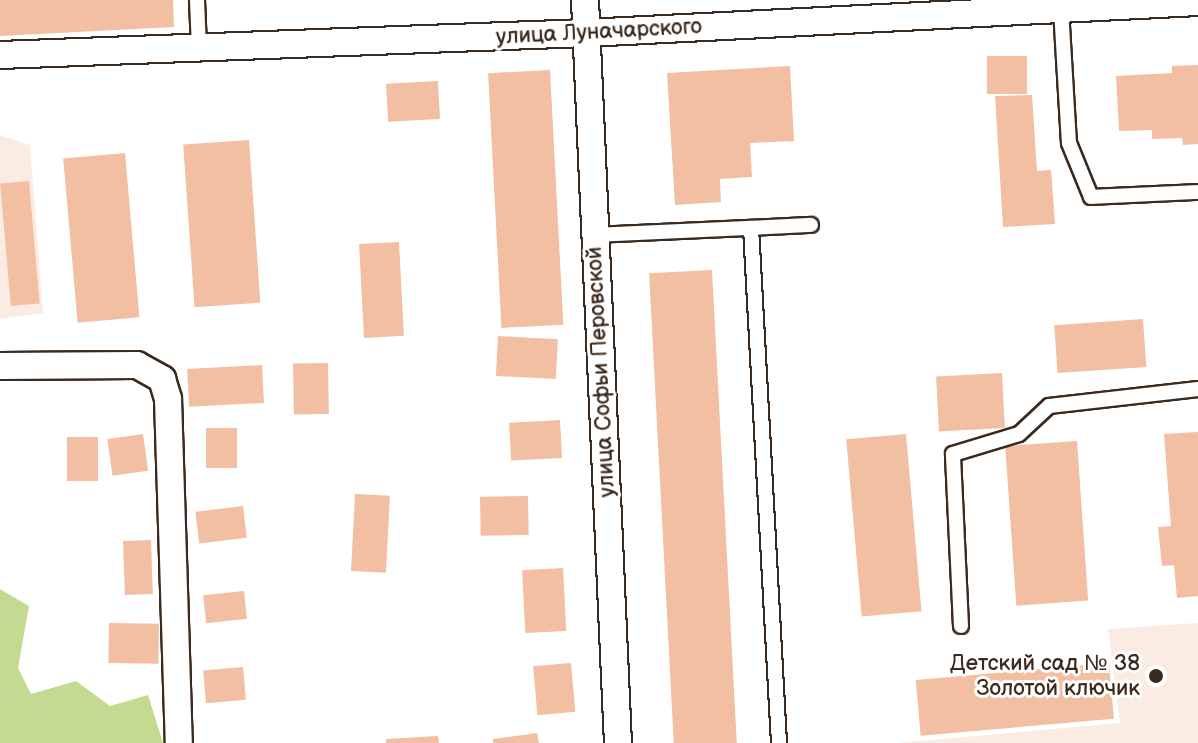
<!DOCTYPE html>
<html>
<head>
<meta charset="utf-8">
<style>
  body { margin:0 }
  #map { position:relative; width:1198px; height:743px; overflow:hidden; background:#fff; font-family:"Balsamiq Sans",sans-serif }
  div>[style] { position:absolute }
  .built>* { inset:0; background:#fbece3 }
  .green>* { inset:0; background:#c3da90 }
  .building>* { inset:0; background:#f2bfa3; transform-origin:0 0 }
  .roads { filter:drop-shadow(2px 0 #3b2a1e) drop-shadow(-2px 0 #3b2a1e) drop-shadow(0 2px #3b2a1e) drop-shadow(0 -2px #3b2a1e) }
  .lane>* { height:14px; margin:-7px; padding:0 7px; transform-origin:7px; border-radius:7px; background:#fff }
  .street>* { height:26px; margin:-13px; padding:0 13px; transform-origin:13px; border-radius:13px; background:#fff }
  .dots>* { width:22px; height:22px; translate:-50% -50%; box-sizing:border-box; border:4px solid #fff; border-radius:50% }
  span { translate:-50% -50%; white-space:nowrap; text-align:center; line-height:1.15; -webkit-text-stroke:6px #fff; paint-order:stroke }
  .street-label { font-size:22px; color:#3b2a1e }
  .poi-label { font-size:22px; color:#3b2a1e }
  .right { translate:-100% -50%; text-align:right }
</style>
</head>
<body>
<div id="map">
  <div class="built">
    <i style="clip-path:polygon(0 135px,30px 145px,43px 313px,0 319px)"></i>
    <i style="clip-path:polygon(1198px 623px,1198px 743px,897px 743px,1120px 723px,1108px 629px)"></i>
  </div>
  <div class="green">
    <i style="clip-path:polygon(0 589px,29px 606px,18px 668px,31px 694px,76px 681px,110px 706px,148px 695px,163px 743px,0 743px)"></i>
  </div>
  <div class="building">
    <i style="clip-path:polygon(0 0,173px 0,174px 27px,0 36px)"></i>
    <i style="left:987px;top:56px;width:40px;height:38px"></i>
    <i style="clip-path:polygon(1198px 65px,1198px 144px,1183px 145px,1182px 138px,1152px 139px,1152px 130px,1119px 131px,1116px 76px,1172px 73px,1172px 66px)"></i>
    <i style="clip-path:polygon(790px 66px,794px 141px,750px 143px,752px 177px,720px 179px,721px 202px,675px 205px,667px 73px)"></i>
    <i style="left:550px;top:70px;width:255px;height:62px;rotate:87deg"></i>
    <i style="left:438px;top:81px;width:38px;height:52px;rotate:87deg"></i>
    <i style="clip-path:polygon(1032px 95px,1037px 171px,1051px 170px,1055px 224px,1003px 227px,995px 96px)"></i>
    <i style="left:249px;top:140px;width:163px;height:66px;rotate:86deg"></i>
    <i style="left:125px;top:153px;width:165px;height:62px;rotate:85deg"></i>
    <i style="left:29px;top:181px;width:123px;height:29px;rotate:85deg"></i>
    <i style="left:399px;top:242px;width:94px;height:40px;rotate:87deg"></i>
    <i style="left:712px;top:270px;width:474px;height:63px;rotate:87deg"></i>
    <i style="left:1143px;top:319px;width:48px;height:89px;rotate:86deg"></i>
    <i style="left:498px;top:336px;width:60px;height:40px;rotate:3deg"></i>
    <i style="left:328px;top:363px;width:51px;height:35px;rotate:89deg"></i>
    <i style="left:262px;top:365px;width:38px;height:75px;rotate:87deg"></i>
    <i style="left:1002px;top:373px;width:55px;height:66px;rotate:87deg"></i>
    <i style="left:560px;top:420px;width:38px;height:51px;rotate:87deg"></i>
    <i style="left:206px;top:428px;width:31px;height:40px"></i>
    <i style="clip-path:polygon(1198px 432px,1198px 596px,1177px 598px,1174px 565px,1162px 566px,1158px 527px,1171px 526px,1164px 434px)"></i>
    <i style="left:143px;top:434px;width:37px;height:36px;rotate:82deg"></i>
    <i style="left:906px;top:434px;width:178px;height:60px;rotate:85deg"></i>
    <i style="left:67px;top:437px;width:31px;height:44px"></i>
    <i style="left:1077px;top:441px;width:160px;height:72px;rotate:86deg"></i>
    <i style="left:355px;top:494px;width:35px;height:77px;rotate:3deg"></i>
    <i style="left:528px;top:496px;width:39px;height:48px;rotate:89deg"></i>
    <i style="left:243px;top:506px;width:32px;height:48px;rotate:83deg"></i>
    <i style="left:151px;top:540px;width:54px;height:28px;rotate:88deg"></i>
    <i style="left:563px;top:568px;width:63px;height:41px;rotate:87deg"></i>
    <i style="left:244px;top:591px;width:28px;height:41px;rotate:84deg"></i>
    <i style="left:109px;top:623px;width:50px;height:40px;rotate:1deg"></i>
    <i style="left:571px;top:663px;width:49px;height:38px;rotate:85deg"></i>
    <i style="left:1109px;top:663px;width:56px;height:194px;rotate:85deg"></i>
    <i style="left:243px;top:667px;width:33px;height:40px;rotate:85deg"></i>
    <i style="clip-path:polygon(537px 733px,539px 743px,493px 743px,493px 739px)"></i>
    <i style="clip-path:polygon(438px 736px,439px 743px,386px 743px,386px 739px)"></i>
  </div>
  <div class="roads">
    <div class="lane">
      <i style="left:197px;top:0;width:48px;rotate:87.6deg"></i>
      <i style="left:1061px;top:9px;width:134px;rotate:86.6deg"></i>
      <i style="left:1069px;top:143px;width:58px;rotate:67.8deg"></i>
      <i style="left:1091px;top:197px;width:107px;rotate:-2.7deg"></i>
      <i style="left:595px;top:235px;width:156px;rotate:-2.6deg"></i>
      <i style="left:961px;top:626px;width:172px;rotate:-92.7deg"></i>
      <i style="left:953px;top:454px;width:69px;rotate:-16.9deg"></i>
      <i style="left:1019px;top:434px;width:41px;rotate:-43deg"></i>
      <i style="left:1049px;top:406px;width:150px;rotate:-6.5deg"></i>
      <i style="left:779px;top:743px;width:516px;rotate:-93.11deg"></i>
      <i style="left:751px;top:228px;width:60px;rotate:-2.9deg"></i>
    </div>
    <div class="street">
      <i style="left:585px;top:0;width:744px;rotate:87.46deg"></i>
      <i style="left:0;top:55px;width:586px;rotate:-2.15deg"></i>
      <i style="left:586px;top:33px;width:613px;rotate:-2.9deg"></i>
      <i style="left:0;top:366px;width:137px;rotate:-0.4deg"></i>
      <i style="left:137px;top:365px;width:29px;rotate:29deg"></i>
      <i style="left:162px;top:379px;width:21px;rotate:73deg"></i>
      <i style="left:168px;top:399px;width:344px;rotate:88.2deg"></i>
    </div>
  </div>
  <div class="dots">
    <i style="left:1156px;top:676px;background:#3b2a1e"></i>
  </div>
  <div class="street-label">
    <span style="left:599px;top:32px;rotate:-3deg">улица Луначарского</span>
    <span style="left:601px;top:372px;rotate:-93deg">улица Софьи Перовской</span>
  </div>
  <div class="poi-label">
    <span class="right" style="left:1140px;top:676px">Детский сад № 38<br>Золотой ключик</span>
  </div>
</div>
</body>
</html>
